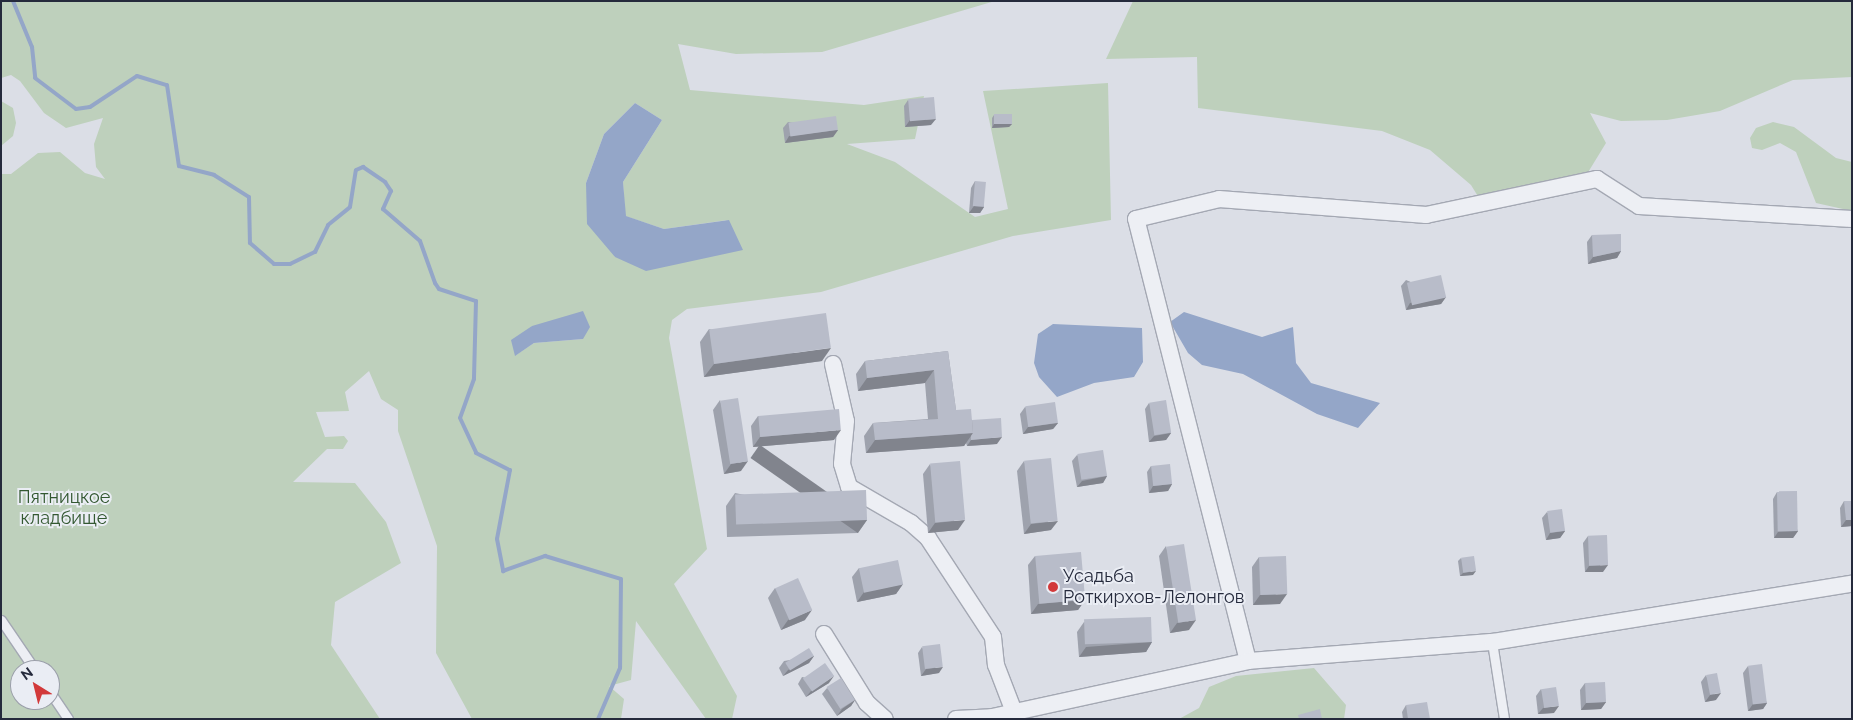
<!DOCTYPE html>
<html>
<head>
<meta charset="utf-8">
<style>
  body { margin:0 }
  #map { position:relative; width:1853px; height:720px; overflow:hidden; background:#dbdee6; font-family:Raleway,sans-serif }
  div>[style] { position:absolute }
  .green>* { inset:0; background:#bed0bc }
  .water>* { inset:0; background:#94a6c8 }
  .stream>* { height:4px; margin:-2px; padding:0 2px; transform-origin:2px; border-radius:2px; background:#94a6c8 }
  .roads { filter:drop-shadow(1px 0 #a4a8b3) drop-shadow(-1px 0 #a4a8b3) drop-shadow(0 1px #a4a8b3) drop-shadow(0 -1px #a4a8b3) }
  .service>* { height:9px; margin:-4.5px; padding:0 4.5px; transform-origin:4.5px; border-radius:4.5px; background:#edeff4 }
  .minor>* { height:16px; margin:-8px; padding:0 8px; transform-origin:8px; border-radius:8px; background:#edeff4 }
  .wall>* { inset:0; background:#9ea2ad }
  .shaded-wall>* { inset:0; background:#81848d; transform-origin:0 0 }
  .building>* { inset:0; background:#b8bcc9; transform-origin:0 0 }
  .dots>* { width:14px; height:14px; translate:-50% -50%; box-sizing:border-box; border:2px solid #eaedf4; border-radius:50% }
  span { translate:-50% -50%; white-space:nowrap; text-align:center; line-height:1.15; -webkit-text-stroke:4px #eaedf4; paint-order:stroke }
  .park-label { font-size:18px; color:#335831 }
  .poi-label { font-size:18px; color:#252a3c }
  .left { translate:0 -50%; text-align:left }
  .frame { position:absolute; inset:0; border:2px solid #252a3c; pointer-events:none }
  .north { position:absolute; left:10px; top:660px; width:50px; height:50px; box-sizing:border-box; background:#eaedf4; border:1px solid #9b9faa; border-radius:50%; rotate:324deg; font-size:14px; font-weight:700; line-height:20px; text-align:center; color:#252a3c }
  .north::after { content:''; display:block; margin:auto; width:18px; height:22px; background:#d2393a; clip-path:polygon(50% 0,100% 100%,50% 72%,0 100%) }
</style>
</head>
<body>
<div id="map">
  <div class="green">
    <i style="clip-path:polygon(evenodd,1px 1px,995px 1px,822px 52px,736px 54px,678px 44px,690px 90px,864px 105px,924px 96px,915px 139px,847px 144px,895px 162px,975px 217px,1008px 209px,983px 91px,1108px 83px,1111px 220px,1013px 236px,821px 292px,687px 309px,672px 320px,669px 338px,707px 549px,674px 584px,737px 696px,732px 719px,706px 719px,636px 621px,631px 680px,609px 686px,624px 699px,621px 719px,472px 719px,436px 653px,437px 546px,398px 431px,398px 410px,381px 399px,369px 371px,345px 392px,349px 411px,316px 412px,325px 437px,344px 436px,348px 441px,343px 449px,327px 449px,293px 482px,355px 483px,386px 522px,401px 563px,335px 602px,331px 645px,380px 719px,1px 719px,1px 174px,11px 174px,38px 153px,60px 152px,85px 173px,105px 179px,96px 167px,94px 144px,103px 118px,66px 128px,44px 113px,20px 81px,11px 75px,1px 78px,1px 1px,635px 103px,662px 120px,623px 182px,625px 216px,664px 229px,728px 220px,615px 257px,586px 183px,604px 134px,635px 103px,1px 1px,532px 326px,583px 339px,534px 343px,516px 355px,532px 326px,1px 1px,20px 670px,50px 670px,50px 700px,20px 700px,20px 670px)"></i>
    <i style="clip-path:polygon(1133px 1px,1852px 1px,1852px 77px,1793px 80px,1720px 111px,1667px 120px,1621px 121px,1590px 113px,1606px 143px,1587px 174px,1479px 198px,1471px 185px,1430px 150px,1382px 131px,1198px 108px,1197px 57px,1106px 59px)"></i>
    <i style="clip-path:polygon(1px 101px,13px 108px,16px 123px,13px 136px,1px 146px)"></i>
    <i style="clip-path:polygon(1773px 122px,1794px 127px,1836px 158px,1852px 162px,1852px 211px,1816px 203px,1796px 152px,1780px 143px,1762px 150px,1752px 148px,1750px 138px,1756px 128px)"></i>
    <i style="clip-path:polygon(1314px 668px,1346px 705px,1344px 719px,1179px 719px,1199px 708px,1209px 687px,1236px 676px)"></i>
  </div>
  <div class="water">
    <i style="clip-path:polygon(635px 103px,662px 120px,623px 182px,626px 216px,664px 229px,729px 220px,743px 250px,646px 271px,615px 257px,587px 224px,586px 183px,604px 134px)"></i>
    <i style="clip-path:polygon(583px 311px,590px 327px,583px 339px,534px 343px,515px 356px,511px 340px,532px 326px)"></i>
    <i style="clip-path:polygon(1184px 312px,1262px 337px,1293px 327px,1296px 363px,1311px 383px,1380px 403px,1358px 428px,1317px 414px,1243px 374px,1202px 365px,1188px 353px,1170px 322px)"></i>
    <i style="clip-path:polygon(1053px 324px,1142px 328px,1143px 362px,1134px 377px,1094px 383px,1057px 397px,1039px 377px,1034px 363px,1038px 334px)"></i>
  </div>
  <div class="stream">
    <i style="left:13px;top:1px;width:50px;rotate:67.6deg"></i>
    <i style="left:32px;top:47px;width:31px;rotate:84deg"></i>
    <i style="left:35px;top:78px;width:51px;rotate:37.1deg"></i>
    <i style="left:76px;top:109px;width:14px;rotate:-8deg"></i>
    <i style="left:90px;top:107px;width:56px;rotate:-33.4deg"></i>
    <i style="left:137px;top:76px;width:31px;rotate:17deg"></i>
    <i style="left:167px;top:85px;width:82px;rotate:81.6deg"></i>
    <i style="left:179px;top:166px;width:36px;rotate:14deg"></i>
    <i style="left:214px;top:175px;width:41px;rotate:32.2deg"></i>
    <i style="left:249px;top:197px;width:46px;rotate:88.8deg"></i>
    <i style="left:250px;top:243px;width:32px;rotate:41deg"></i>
    <i style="left:274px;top:264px;width:16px"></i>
    <i style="left:290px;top:264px;width:28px;rotate:-26deg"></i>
    <i style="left:315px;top:252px;width:30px;rotate:-64deg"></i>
    <i style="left:328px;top:225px;width:28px;rotate:-39deg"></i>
    <i style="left:350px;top:207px;width:37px;rotate:-81deg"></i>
    <i style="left:356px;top:170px;width:8px;rotate:-23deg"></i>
    <i style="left:363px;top:167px;width:27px;rotate:34deg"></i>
    <i style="left:385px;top:182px;width:11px;rotate:56deg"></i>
    <i style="left:391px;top:191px;width:20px;rotate:114deg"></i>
    <i style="left:383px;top:209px;width:49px;rotate:40.9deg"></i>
    <i style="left:420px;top:241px;width:45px;rotate:70.3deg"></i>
    <i style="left:435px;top:283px;width:7px;rotate:56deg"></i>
    <i style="left:439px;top:289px;width:39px;rotate:18deg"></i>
    <i style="left:476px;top:301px;width:78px;rotate:91.5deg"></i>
    <i style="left:474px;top:379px;width:41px;rotate:109.7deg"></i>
    <i style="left:460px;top:418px;width:38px;rotate:65deg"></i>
    <i style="left:476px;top:453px;width:38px;rotate:27deg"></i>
    <i style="left:510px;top:470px;width:70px;rotate:100.7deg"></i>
    <i style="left:497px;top:539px;width:33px;rotate:79deg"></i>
    <i style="left:503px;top:571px;width:45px;rotate:-19.7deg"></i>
    <i style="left:545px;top:556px;width:79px;rotate:16.8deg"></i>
    <i style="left:621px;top:579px;width:89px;rotate:90.6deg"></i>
    <i style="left:620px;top:668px;width:56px;rotate:113.3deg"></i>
  </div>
  <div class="roads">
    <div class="service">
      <i style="left:1px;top:620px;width:60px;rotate:55.8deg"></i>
      <i style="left:1492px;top:642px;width:78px;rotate:81.1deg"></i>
      <i style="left:50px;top:692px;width:32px;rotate:56deg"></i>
    </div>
    <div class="minor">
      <i style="left:833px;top:364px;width:58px;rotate:77.2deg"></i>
      <i style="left:846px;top:421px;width:43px;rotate:95.3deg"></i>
      <i style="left:842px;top:464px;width:24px;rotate:73deg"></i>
      <i style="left:849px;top:487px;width:72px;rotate:30.1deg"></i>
      <i style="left:911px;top:523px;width:23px;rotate:41deg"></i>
      <i style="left:928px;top:538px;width:118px;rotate:56.7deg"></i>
      <i style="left:993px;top:637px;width:28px;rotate:84deg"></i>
      <i style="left:996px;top:665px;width:50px;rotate:69deg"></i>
      <i style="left:824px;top:634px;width:81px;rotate:58.1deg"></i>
      <i style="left:867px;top:703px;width:24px;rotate:42deg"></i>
      <i style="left:1248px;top:661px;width:456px;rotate:-104.2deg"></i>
      <i style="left:1136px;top:219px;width:85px;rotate:-13.5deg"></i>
      <i style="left:1219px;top:199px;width:208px;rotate:4.4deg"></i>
      <i style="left:1426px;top:215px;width:175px;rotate:-11.9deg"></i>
      <i style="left:1597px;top:179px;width:50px;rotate:32.7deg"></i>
      <i style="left:1639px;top:206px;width:213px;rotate:3.5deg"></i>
      <i style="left:956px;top:719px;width:36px;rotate:-3deg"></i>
      <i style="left:992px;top:717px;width:262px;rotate:-12.3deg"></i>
      <i style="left:1248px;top:661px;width:245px;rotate:-4.5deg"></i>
      <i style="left:1492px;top:642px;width:365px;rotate:-9.2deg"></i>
    </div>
  </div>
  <div class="wall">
    <i style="clip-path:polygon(908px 100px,931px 125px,905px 127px,904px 106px)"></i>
    <i style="clip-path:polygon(994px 115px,1012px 124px,1009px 127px,992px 128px,992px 118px)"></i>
    <i style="clip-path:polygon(788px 122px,838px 130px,833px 137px,785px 143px,783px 128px)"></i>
    <i style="clip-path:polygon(975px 181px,984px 207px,980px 213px,969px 213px,971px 188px)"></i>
    <i style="clip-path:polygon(1592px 235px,1621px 251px,1617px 258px,1588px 264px,1587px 242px)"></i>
    <i style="clip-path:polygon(1406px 280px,1446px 297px,1441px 304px,1406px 310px,1401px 286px)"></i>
    <i style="clip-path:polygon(709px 329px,822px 361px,704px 377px,700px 342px)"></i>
    <i style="clip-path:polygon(948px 351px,956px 410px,972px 420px,997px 444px,967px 446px,966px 443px,964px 446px,866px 453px,864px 436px,873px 423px,928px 419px,925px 383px,858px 391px,856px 374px,865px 361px)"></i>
    <i style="clip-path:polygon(720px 400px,741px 471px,724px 474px,713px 410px)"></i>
    <i style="clip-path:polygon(1149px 403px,1171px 433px,1166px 440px,1149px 442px,1145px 409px)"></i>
    <i style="clip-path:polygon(1025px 407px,1058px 423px,1053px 429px,1023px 434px,1020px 414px)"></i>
    <i style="clip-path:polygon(758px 416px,834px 440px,753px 447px,751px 426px)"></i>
    <i style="clip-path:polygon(1077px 455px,1107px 476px,1103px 483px,1077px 487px,1072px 461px)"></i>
    <i style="clip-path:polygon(1024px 461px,1051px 530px,1024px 534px,1017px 471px)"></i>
    <i style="clip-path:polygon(930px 464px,958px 530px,928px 533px,923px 474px)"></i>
    <i style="clip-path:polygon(1151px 466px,1172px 484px,1168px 491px,1149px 493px,1147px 472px)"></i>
    <i style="clip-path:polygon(1777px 492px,1798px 531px,1793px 538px,1774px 538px,1773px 499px)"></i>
    <i style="clip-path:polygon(735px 493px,867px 520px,858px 533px,727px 537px,726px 506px)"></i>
    <i style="clip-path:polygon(1844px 501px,1852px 501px,1852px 526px,1841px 527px,1840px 508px)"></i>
    <i style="clip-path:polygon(1547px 512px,1565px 531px,1560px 538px,1546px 540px,1542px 518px)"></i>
    <i style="clip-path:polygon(1588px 536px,1603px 572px,1585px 572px,1583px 543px)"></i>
    <i style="clip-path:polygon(1166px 546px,1189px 630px,1170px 633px,1159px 556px)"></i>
    <i style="clip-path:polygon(1035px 556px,1085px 600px,1078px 610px,1031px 614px,1028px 565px)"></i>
    <i style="clip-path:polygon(1259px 557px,1280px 604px,1253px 605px,1252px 567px)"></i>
    <i style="clip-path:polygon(1461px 558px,1473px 575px,1460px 576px,1458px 561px)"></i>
    <i style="clip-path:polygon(859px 568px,903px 584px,896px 594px,857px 602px,852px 577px)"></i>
    <i style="clip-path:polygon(775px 588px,805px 620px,781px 630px,768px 598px)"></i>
    <i style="clip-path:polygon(1084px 622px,1152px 642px,1146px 652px,1079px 657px,1077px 632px)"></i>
    <i style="clip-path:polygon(922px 647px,939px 673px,921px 676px,918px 653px)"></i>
    <i style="clip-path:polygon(814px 656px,809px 663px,783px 676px,779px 668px,784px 661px)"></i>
    <i style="clip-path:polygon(1748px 666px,1767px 703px,1763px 709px,1748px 711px,1743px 673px)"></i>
    <i style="clip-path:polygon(1706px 675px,1716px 700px,1705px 702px,1701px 682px)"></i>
    <i style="clip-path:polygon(802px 677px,829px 683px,806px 697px,798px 684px)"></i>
    <i style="clip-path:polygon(1585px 683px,1606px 702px,1601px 709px,1581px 710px,1580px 690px)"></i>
    <i style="clip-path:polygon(827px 688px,855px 700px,851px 706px,837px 716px,822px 694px)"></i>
    <i style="clip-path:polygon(1541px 689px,1554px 713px,1538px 714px,1536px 696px)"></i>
    <i style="clip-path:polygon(1406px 705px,1430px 719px,1403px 719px,1402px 712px)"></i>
  </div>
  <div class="shaded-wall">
    <i style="clip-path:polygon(936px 119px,931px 125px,905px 127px,910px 120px)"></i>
    <i style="clip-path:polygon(994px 124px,1012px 124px,1009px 127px,992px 128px)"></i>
    <i style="clip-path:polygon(838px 130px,833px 137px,785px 143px,789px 136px)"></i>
    <i style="clip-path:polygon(974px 206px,984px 207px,980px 213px,969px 213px)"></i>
    <i style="clip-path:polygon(1621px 251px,1617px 258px,1588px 264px,1593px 257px)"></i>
    <i style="clip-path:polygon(1446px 297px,1441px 304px,1406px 310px,1410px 303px)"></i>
    <i style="clip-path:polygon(831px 348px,822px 361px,704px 377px,714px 364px)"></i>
    <i style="clip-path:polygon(934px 370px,925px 383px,858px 391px,867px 378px)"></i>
    <i style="clip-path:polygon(1058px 423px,1053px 429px,1023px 434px,1028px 427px)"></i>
    <i style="clip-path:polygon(841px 430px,834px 440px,753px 447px,760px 437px)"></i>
    <i style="clip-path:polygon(973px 433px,964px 446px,866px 453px,875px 440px)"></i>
    <i style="clip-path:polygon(1171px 433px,1166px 440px,1149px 442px,1154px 436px)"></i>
    <i style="clip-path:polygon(1002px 437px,997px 444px,967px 446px,971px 440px)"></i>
    <i style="clip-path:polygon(748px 461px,741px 471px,724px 474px,731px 464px)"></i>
    <i style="clip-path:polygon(1107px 476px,1103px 483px,1077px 487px,1082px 481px)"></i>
    <i style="clip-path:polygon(1172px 484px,1168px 491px,1149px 493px,1153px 486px)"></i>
    <i style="left:867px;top:520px;width:16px;height:131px;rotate:125deg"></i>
    <i style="clip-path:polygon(965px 520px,958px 530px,928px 533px,935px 523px)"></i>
    <i style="clip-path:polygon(1846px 520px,1852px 520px,1852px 526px,1841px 527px)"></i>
    <i style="clip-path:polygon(1058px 521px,1051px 530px,1024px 534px,1031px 524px)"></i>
    <i style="clip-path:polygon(1565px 531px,1560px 538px,1546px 540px,1550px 533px)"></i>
    <i style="clip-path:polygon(1798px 531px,1793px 538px,1774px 538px,1778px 532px)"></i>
    <i style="clip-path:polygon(1608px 565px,1603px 572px,1585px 572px,1589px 566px)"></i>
    <i style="clip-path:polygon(1476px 571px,1473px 575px,1460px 576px,1463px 573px)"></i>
    <i style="clip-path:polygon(903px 584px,896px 594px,857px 602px,864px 592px)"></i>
    <i style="clip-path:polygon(1287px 594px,1280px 604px,1253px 605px,1260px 595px)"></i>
    <i style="clip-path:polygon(1085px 600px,1078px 610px,1031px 614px,1038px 604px)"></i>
    <i style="clip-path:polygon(812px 610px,805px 620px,781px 630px,788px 620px)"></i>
    <i style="clip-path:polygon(1196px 620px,1189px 630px,1170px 633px,1177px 623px)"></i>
    <i style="clip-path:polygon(1152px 642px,1146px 652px,1079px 657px,1086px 647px)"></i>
    <i style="clip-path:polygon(814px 656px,809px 663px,783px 676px,788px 670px)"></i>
    <i style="clip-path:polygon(943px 667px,939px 673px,921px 676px,926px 669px)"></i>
    <i style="clip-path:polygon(834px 676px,829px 683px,806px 697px,811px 691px)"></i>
    <i style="clip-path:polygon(1721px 693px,1716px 700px,1705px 702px,1710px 695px)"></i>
    <i style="clip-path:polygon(855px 700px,851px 706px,837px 716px,842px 709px)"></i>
    <i style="clip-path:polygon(1606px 702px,1601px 709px,1581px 710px,1586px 703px)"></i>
    <i style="clip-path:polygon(1767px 703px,1763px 709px,1748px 711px,1753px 704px)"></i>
    <i style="clip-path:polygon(1559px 706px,1554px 713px,1538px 714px,1543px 708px)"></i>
  </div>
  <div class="building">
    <i style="left:934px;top:97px;width:22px;height:26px;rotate:85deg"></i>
    <i style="left:1012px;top:114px;width:10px;height:18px;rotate:90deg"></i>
    <i style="left:836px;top:116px;width:14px;height:48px;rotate:82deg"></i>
    <i style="left:975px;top:181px;width:11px;height:25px;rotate:5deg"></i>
    <i style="clip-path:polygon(1621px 234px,1621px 251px,1593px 257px,1592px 235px)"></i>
    <i style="left:1441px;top:275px;width:23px;height:35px;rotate:77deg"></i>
    <i style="left:826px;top:313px;width:35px;height:118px;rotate:82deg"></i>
    <i style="clip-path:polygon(948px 351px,956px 410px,971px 409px,973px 433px,875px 440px,873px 423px,938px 419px,934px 370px,867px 378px,865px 361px)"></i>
    <i style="left:738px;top:398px;width:64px;height:18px;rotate:81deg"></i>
    <i style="left:1166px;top:400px;width:33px;height:17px;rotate:81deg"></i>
    <i style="left:1055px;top:402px;width:21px;height:30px;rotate:82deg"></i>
    <i style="left:839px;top:409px;width:21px;height:81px;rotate:85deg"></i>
    <i style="clip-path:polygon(1001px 418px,1002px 437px,971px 440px,971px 436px,973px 433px,972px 420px)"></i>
    <i style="left:1103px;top:450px;width:26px;height:26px;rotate:81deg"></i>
    <i style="left:1051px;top:458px;width:63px;height:27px;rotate:84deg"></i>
    <i style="left:960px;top:461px;width:59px;height:30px;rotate:85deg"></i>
    <i style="left:1170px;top:464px;width:20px;height:19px;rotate:84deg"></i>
    <i style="left:866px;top:490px;width:30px;height:131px;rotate:88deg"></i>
    <i style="left:1797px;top:491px;width:40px;height:20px;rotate:89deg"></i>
    <i style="clip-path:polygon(1844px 501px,1852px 501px,1852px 520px,1846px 520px)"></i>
    <i style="left:1562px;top:509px;width:22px;height:15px;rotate:82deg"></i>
    <i style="left:1607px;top:535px;width:30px;height:19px;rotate:88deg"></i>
    <i style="left:1184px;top:544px;width:77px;height:18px;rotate:81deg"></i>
    <i style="left:1081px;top:552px;width:48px;height:46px;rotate:85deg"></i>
    <i style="left:1286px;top:556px;width:38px;height:27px;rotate:88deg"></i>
    <i style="left:1474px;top:556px;width:15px;height:13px;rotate:82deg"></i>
    <i style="left:898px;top:560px;width:25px;height:40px;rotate:78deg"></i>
    <i style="left:798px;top:578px;width:35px;height:25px;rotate:66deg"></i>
    <i style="left:1151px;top:617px;width:25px;height:67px;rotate:88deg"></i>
    <i style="left:940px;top:644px;width:23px;height:18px;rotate:83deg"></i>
    <i style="left:809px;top:648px;width:9px;height:28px;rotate:58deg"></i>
    <i style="left:825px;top:663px;width:16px;height:27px;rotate:55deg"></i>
    <i style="left:1762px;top:664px;width:39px;height:14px;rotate:83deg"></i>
    <i style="left:1717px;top:673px;width:20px;height:11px;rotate:79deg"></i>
    <i style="left:841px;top:678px;width:26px;height:17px;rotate:58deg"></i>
    <i style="left:1605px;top:682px;width:20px;height:20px;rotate:87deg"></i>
    <i style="left:1556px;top:687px;width:19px;height:15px;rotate:81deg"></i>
    <i style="clip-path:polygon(1427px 702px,1430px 719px,1408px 719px,1406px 705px)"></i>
    <i style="clip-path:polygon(1320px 709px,1322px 719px,1299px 719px,1298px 715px)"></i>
  </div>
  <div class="dots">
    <i style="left:1053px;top:587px;background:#d2393a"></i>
  </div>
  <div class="park-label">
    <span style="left:64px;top:508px">Пятницкое<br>кладбище</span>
  </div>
  <div class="poi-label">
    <span class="left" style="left:1063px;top:587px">Усадьба<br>Роткирхов-Лелонгов</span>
  </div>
  <div class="frame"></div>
  <div class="north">N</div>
</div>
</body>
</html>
